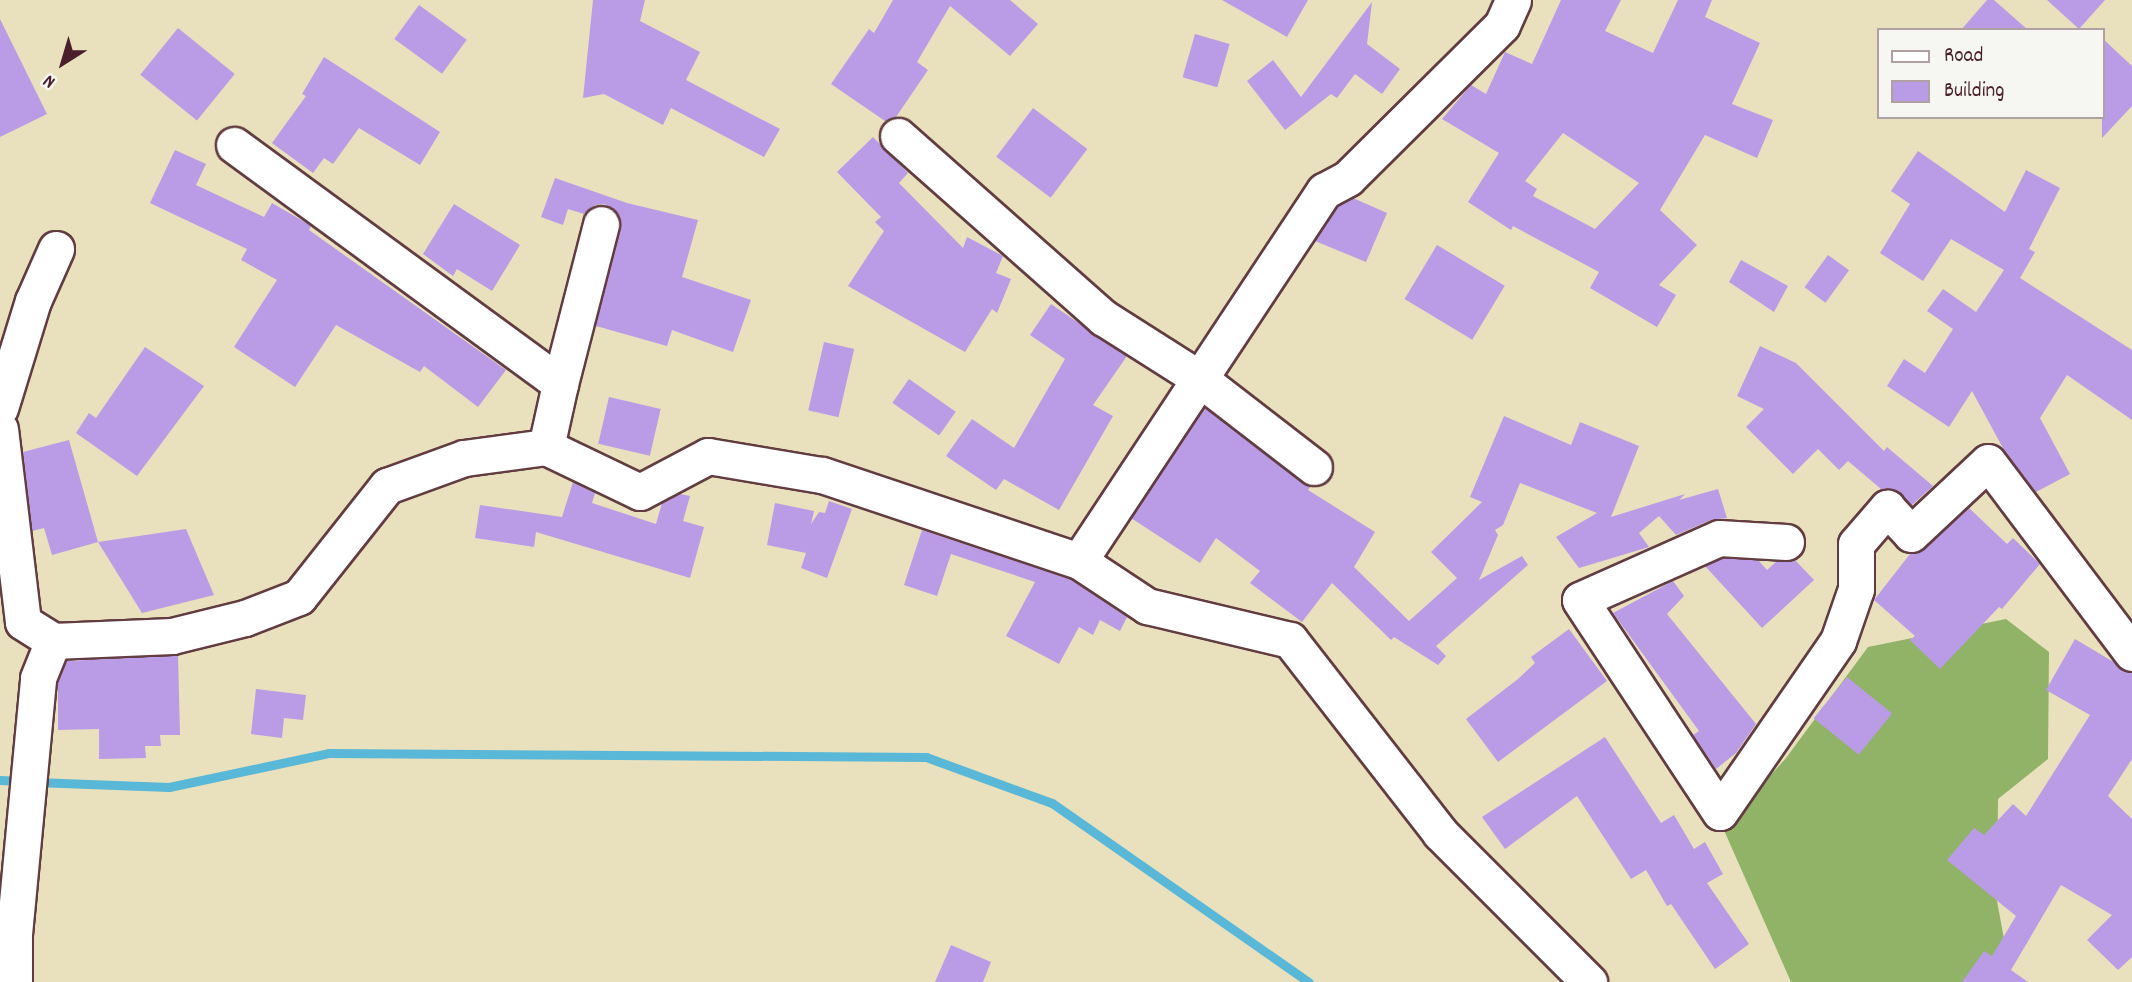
<!DOCTYPE html>
<html>
<head>
<meta charset="utf-8">
<style>
  body { margin:0 }
  #map { position:relative; width:2132px; height:982px; overflow:hidden; background:#e9e0bd; font-family:Dekko,sans-serif }
  div>[style] { position:absolute }
  .forest>* { inset:0; background:#91b367 }
  .stream>* { height:9px; margin:-4.5px; padding:0 4.5px; transform-origin:4.5px; border-radius:4.5px; background:#59b7d7 }
  .building>* { inset:0; background:#ba9ce6; transform-origin:0 0 }
  .roads { filter:drop-shadow(2px 0 #623c41) drop-shadow(-2px 0 #623c41) drop-shadow(0 2px #623c41) drop-shadow(0 -2px #623c41) }
  .minor>* { height:35px; margin:-17.5px; padding:0 17.5px; transform-origin:17.5px; border-radius:17.5px; background:#fff }
  span { translate:-50% -50%; white-space:nowrap; text-align:center; line-height:1.15; -webkit-text-stroke:5px #f6f6f2; paint-order:stroke }
  .legend { position:absolute; left:1877px; top:28px; width:228px; height:91px; box-sizing:border-box; background:#f6f6f2; border:2px solid #b1a0a2; margin:0; padding:9px 12px; list-style:none; font-size:21px; color:#4a1f2b }
  .legend li { display:flex; align-items:center; gap:14px; height:35px }
  .legend b { width:35px; border:2px solid #b1a0a2 }
  .north { position:absolute; left:28px; top:28px; width:70px; height:70px; -webkit-text-stroke:5px #f6f6f2; paint-order:stroke; rotate:217deg; font-size:19px; font-weight:700; line-height:28px; text-align:center; color:#4a1f2b }
  .north::after { content:''; display:block; margin:auto; width:24px; height:32px; background:#4a1f2b; clip-path:polygon(50% 0,100% 100%,50% 72%,0 100%) }
</style>
</head>
<body>
<div id="map">
  <div class="forest">
    <i style="clip-path:polygon(2006px 619px,2049px 652px,2048px 759px,1998px 799px,1997px 901px,2012px 982px,1791px 982px,1723px 828px,1786px 758px,1868px 647px)"></i>
  </div>
  <div class="stream">
    <i style="left:0;top:780px;width:21px;rotate:3deg"></i>
    <i style="left:35px;top:782px;width:134px;rotate:2.1deg"></i>
    <i style="left:169px;top:787px;width:164px;rotate:-12deg"></i>
    <i style="left:329px;top:753px;width:597px;rotate:0.38deg"></i>
    <i style="left:926px;top:757px;width:134px;rotate:20.1deg"></i>
    <i style="left:1052px;top:803px;width:313px;rotate:34.9deg"></i>
  </div>
  <div class="building">
    <i style="clip-path:polygon(593px 0,645px 0,640px 21px,700px 52px,686px 80px,780px 129px,764px 157px,671px 108px,663px 125px,604px 94px,583px 98px)"></i>
    <i style="clip-path:polygon(893px 0,1010px 0,1038px 24px,1010px 56px,950px 6px,917px 62px,928px 70px,896px 117px,885px 121px,831px 84px,869px 29px,874px 33px)"></i>
    <i style="clip-path:polygon(1222px 0,1308px 0,1287px 37px)"></i>
    <i style="clip-path:polygon(evenodd,1561px 0,1621px 0,1605px 31px,1653px 53px,1678px 0,1712px 0,1705px 17px,1760px 43px,1732px 104px,1773px 120px,1757px 158px,1705px 135px,1660px 210px,1697px 245px,1659px 285px,1676px 295px,1657px 327px,1590px 288px,1599px 272px,1513px 226px,1511px 230px,1468px 202px,1499px 153px,1442px 119px,1471px 85px,1486px 94px,1505px 52px,1532px 64px,1561px 0,1563px 133px,1639px 183px,1595px 229px,1533px 196px,1537px 189px,1525px 181px,1563px 133px)"></i>
    <i style="clip-path:polygon(1987px 0,1994px 0,2028px 30px,1961px 30px)"></i>
    <i style="clip-path:polygon(2047px 0,2105px 0,2079px 29px)"></i>
    <i style="clip-path:polygon(1372px 2px,1367px 44px,1400px 69px,1382px 94px,1355px 74px,1337px 98px,1331px 94px,1285px 130px,1247px 81px,1273px 60px,1301px 97px)"></i>
    <i style="left:419px;top:5px;width:59px;height:42px;rotate:36deg"></i>
    <i style="clip-path:polygon(0 19px,47px 114px,0 137px)"></i>
    <i style="left:178px;top:28px;width:73px;height:60px;rotate:39deg"></i>
    <i style="left:1195px;top:34px;width:36px;height:45px;rotate:16deg"></i>
    <i style="clip-path:polygon(2102px 38px,2132px 66px,2132px 106px,2102px 138px)"></i>
    <i style="clip-path:polygon(324px 57px,440px 132px,420px 165px,359px 128px,333px 164px,324px 158px,313px 173px,272px 143px,306px 96px,302px 94px)"></i>
    <i style="left:1033px;top:108px;width:68px;height:61px;rotate:37deg"></i>
    <i style="clip-path:polygon(873px 137px,908px 173px,899px 183px,963px 248px,967px 237px,1003px 256px,996px 273px,1011px 279px,997px 313px,992px 309px,965px 352px,848px 286px,884px 231px,875px 222px,881px 217px,837px 172px)"></i>
    <i style="clip-path:polygon(175px 150px,206px 164px,196px 185px,264px 217px,272px 203px,303px 221px,311px 226px,309px 230px,506px 370px,478px 407px,424px 366px,420px 372px,336px 325px,295px 387px,234px 347px,277px 280px,241px 260px,247px 249px,150px 203px)"></i>
    <i style="clip-path:polygon(1918px 151px,2005px 212px,2026px 170px,2060px 188px,2029px 249px,2035px 252px,2020px 278px,2132px 350px,2132px 420px,2067px 375px,2040px 418px,2070px 474px,2036px 492px,2004px 450px,1972px 391px,1949px 427px,1887px 386px,1904px 359px,1925px 373px,1953px 329px,1927px 311px,1943px 289px,1976px 312px,2004px 270px,1951px 239px,1923px 281px,1880px 253px,1910px 204px,1891px 191px)"></i>
    <i style="clip-path:polygon(555px 178px,627px 203px,698px 220px,682px 277px,751px 300px,733px 352px,672px 330px,667px 346px,596px 326px,620px 219px,605px 204px,595px 205px,584px 214px,568px 209px,563px 225px,541px 217px)"></i>
    <i style="clip-path:polygon(1353px 198px,1387px 213px,1366px 262px,1315px 241px,1338px 206px)"></i>
    <i style="clip-path:polygon(454px 204px,520px 245px,492px 291px,457px 269px,453px 276px,423px 254px)"></i>
    <i style="left:1437px;top:245px;width:79px;height:63px;rotate:31deg"></i>
    <i style="left:1828px;top:255px;width:26px;height:40px;rotate:36deg"></i>
    <i style="clip-path:polygon(1741px 260px,1788px 286px,1774px 312px,1729px 282px)"></i>
    <i style="clip-path:polygon(1051px 304px,1127px 356px,1093px 405px,1113px 416px,1059px 510px,1004px 479px,996px 490px,946px 456px,972px 419px,1014px 448px,1065px 359px,1030px 335px)"></i>
    <i style="left:824px;top:342px;width:31px;height:70px;rotate:13deg"></i>
    <i style="clip-path:polygon(1760px 346px,1796px 363px,1884px 451px,1887px 447px,1933px 486px,1912px 505px,1893px 489px,1881px 489px,1848px 461px,1839px 470px,1818px 449px,1793px 474px,1746px 427px,1764px 409px,1737px 396px)"></i>
    <i style="clip-path:polygon(145px 347px,204px 386px,137px 476px,76px 433px,89px 413px,96px 418px)"></i>
    <i style="left:909px;top:379px;width:57px;height:29px;rotate:35deg"></i>
    <i style="left:609px;top:397px;width:53px;height:48px;rotate:13deg"></i>
    <i style="clip-path:polygon(1205px 408px,1310px 487px,1308px 490px,1375px 532px,1354px 567px,1409px 621px,1457px 578px,1431px 552px,1482px 502px,1470px 497px,1504px 416px,1571px 445px,1580px 422px,1639px 446px,1611px 517px,1685px 494px,1679px 500px,1718px 489px,1727px 518px,1711px 520px,1676px 535px,1659px 516px,1639px 533px,1649px 547px,1579px 568px,1556px 537px,1597px 513px,1520px 483px,1503px 525px,1495px 530px,1498px 535px,1479px 580px,1522px 556px,1528px 565px,1436px 646px,1446px 656px,1438px 665px,1394px 637px,1391px 640px,1332px 583px,1302px 622px,1250px 583px,1260px 571px,1216px 538px,1200px 563px,1131px 518px)"></i>
    <i style="clip-path:polygon(69px 440px,98px 542px,52px 555px,44px 528px,32px 531px,23px 452px)"></i>
    <i style="clip-path:polygon(573px 482px,595px 493px,592px 503px,656px 524px,662px 503px,680px 494px,690px 496px,683px 521px,704px 527px,690px 578px,536px 532px,534px 547px,475px 538px,480px 505px,562px 517px)"></i>
    <i style="clip-path:polygon(829px 501px,852px 509px,827px 578px,801px 568px,806px 553px,767px 545px,775px 503px,814px 511px,811px 524px,819px 512px,825px 513px)"></i>
    <i style="clip-path:polygon(1969px 508px,2007px 544px,2013px 538px,2040px 564px,2002px 609px,1999px 607px,1940px 669px,1910px 640px,1915px 636px,1874px 600px,1910px 554px,1925px 549px)"></i>
    <i style="clip-path:polygon(186px 529px,214px 595px,142px 613px,98px 542px)"></i>
    <i style="clip-path:polygon(922px 530px,1070px 579px,1127px 617px,1120px 631px,1100px 620px,1093px 635px,1079px 627px,1059px 664px,1006px 636px,1035px 582px,951px 554px,937px 596px,904px 585px)"></i>
    <i style="clip-path:polygon(1723px 558px,1758px 560px,1767px 570px,1776px 562px,1795px 560px,1814px 580px,1762px 628px,1705px 566px)"></i>
    <i style="clip-path:polygon(1673px 581px,1684px 596px,1667px 614px,1756px 724px,1736px 753px,1716px 769px,1693px 735px,1699px 731px,1613px 613px)"></i>
    <i style="clip-path:polygon(1569px 629px,1607px 681px,1498px 762px,1466px 719px,1518px 679px,1535px 663px,1531px 657px)"></i>
    <i style="clip-path:polygon(2075px 639px,2132px 673px,2132px 759px,2108px 796px,2132px 819px,2132px 957px,2118px 970px,2087px 940px,2112px 915px,2061px 885px,2011px 970px,2028px 982px,1962px 982px,1984px 951px,1992px 956px,2016px 916px,1947px 860px,1974px 828px,1984px 835px,2013px 804px,2026px 816px,2090px 715px,2046px 690px)"></i>
    <i style="clip-path:polygon(178px 655px,180px 735px,160px 735px,161px 746px,145px 746px,146px 758px,99px 759px,99px 729px,58px 730px,58px 683px,67px 661px)"></i>
    <i style="left:1847px;top:677px;width:58px;height:53px;rotate:39deg"></i>
    <i style="clip-path:polygon(256px 689px,306px 695px,303px 720px,284px 718px,282px 738px,251px 734px)"></i>
    <i style="clip-path:polygon(1605px 737px,1661px 823px,1674px 815px,1694px 849px,1705px 842px,1723px 874px,1707px 883px,1749px 944px,1715px 969px,1671px 904px,1667px 906px,1646px 870px,1631px 879px,1577px 796px,1505px 849px,1482px 817px)"></i>
    <i style="clip-path:polygon(951px 945px,991px 962px,983px 982px,935px 982px)"></i>
  </div>
  <div class="roads">
    <div class="minor">
      <i style="left:898px;top:136px;width:275px;rotate:41.5deg"></i>
      <i style="left:1104px;top:318px;width:114px;rotate:32.4deg"></i>
      <i style="left:1200px;top:379px;width:144px;rotate:37.7deg"></i>
      <i style="left:234px;top:145px;width:404px;rotate:36.2deg"></i>
      <i style="left:560px;top:384px;width:65px;rotate:102.5deg"></i>
      <i style="left:546px;top:447px;width:104px;rotate:25.6deg"></i>
      <i style="left:640px;top:492px;width:77px;rotate:-27.9deg"></i>
      <i style="left:708px;top:456px;width:116px;rotate:9.5deg"></i>
      <i style="left:822px;top:475px;width:271px;rotate:18.5deg"></i>
      <i style="left:1079px;top:561px;width:444px;rotate:-56.5deg"></i>
      <i style="left:1324px;top:191px;width:27px;rotate:-28deg"></i>
      <i style="left:1348px;top:178px;width:217px;rotate:-44.8deg"></i>
      <i style="left:1502px;top:25px;width:27px;rotate:-66deg"></i>
      <i style="left:560px;top:384px;width:165px;rotate:-75.6deg"></i>
      <i style="left:0;top:408px;width:112px;rotate:-72.9deg"></i>
      <i style="left:33px;top:301px;width:57px;rotate:-66.1deg"></i>
      <i style="left:0;top:429px;width:194px;rotate:83.2deg"></i>
      <i style="left:23px;top:622px;width:36px;rotate:32deg"></i>
      <i style="left:1786px;top:542px;width:67px;rotate:-176.6deg"></i>
      <i style="left:1719px;top:538px;width:152px;rotate:156deg"></i>
      <i style="left:1580px;top:600px;width:254px;rotate:56.6deg"></i>
      <i style="left:1720px;top:812px;width:208px;rotate:-55.4deg"></i>
      <i style="left:1838px;top:641px;width:55px;rotate:-70.9deg"></i>
      <i style="left:1856px;top:589px;width:45px;rotate:-90deg"></i>
      <i style="left:1856px;top:544px;width:48px;rotate:-49.3deg"></i>
      <i style="left:1887px;top:508px;width:35px;rotate:47deg"></i>
      <i style="left:1911px;top:534px;width:105px;rotate:-43.1deg"></i>
      <i style="left:1988px;top:462px;width:239px;rotate:53deg"></i>
      <i style="left:1079px;top:561px;width:82px;rotate:33.5deg"></i>
      <i style="left:1147px;top:606px;width:147px;rotate:13.4deg"></i>
      <i style="left:1290px;top:640px;width:244px;rotate:52.1deg"></i>
      <i style="left:1440px;top:833px;width:211px;rotate:45deg"></i>
      <i style="left:14px;top:982px;width:48px;rotate:-90deg"></i>
      <i style="left:14px;top:934px;width:257px;rotate:-84.6deg"></i>
      <i style="left:38px;top:678px;width:40px;rotate:-68deg"></i>
      <i style="left:53px;top:641px;width:119px;rotate:-2.4deg"></i>
      <i style="left:172px;top:636px;width:75px;rotate:-13.9deg"></i>
      <i style="left:245px;top:618px;width:58px;rotate:-21.3deg"></i>
      <i style="left:299px;top:597px;width:142px;rotate:-51.6deg"></i>
      <i style="left:387px;top:486px;width:82px;rotate:-20deg"></i>
      <i style="left:464px;top:458px;width:83px;rotate:-7.6deg"></i>
    </div>
  </div>
  <ul class="legend">
  <li><b style="height:9px;background:#fff"></b>Road</li>
  <li><b style="height:19px;background:#ba9ce6"></b>Building</li>
  </ul>
  <div class="north">N</div>
</div>
</body>
</html>
